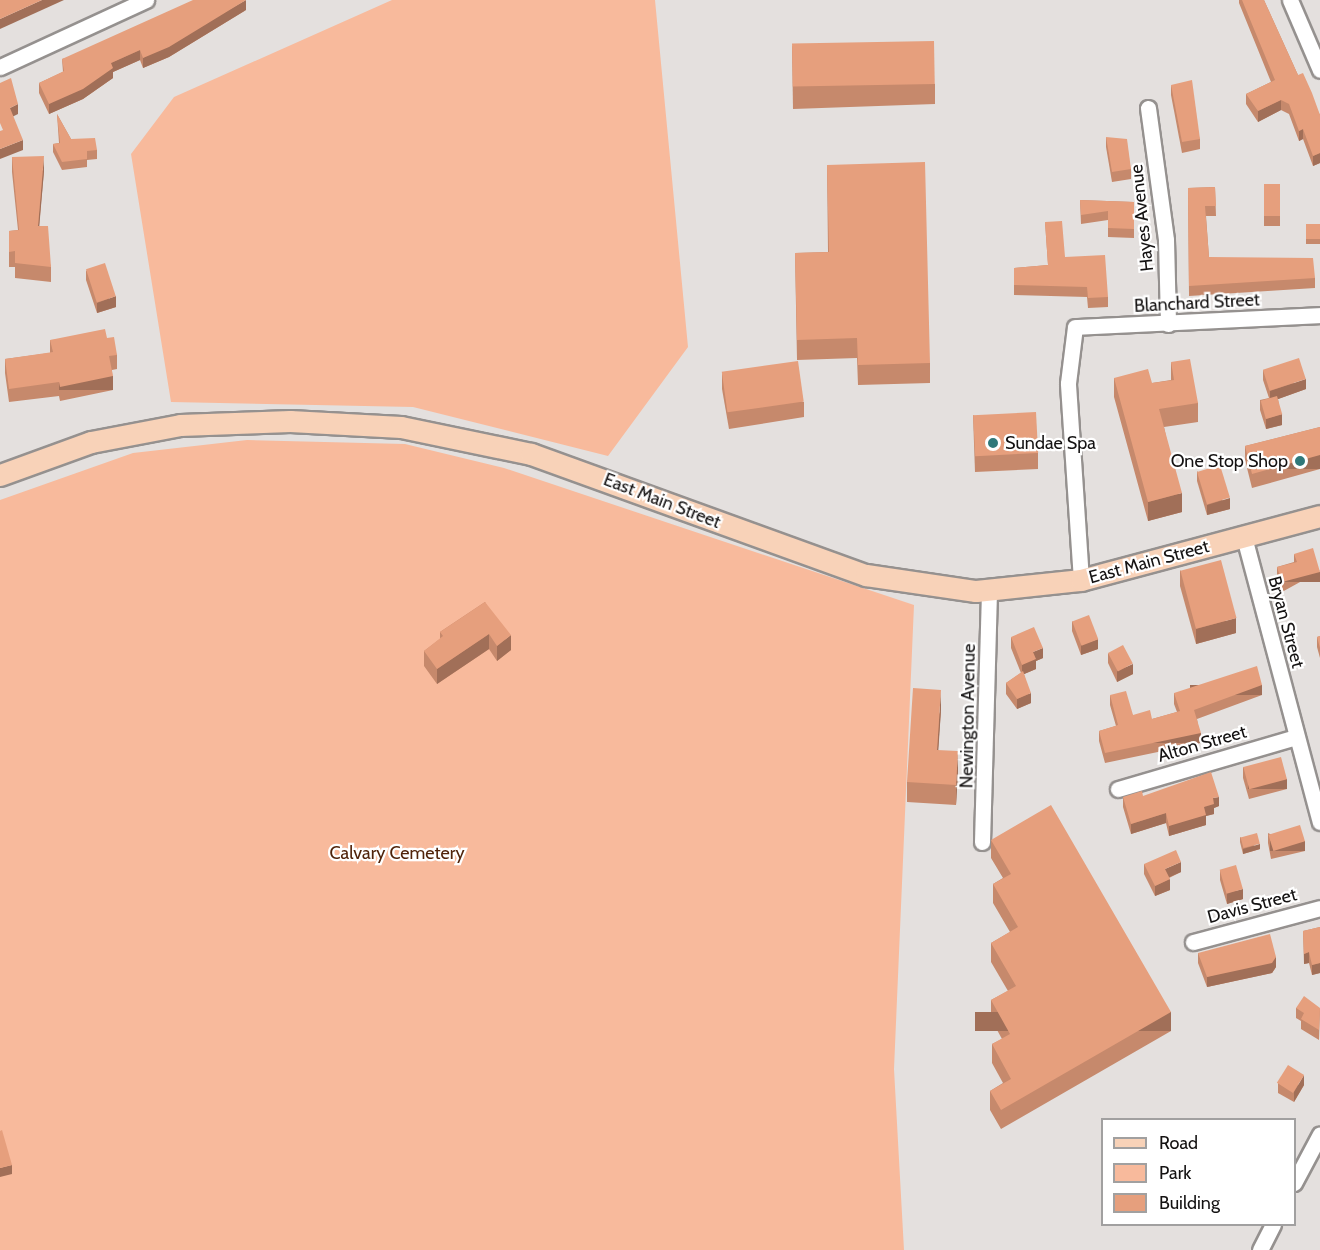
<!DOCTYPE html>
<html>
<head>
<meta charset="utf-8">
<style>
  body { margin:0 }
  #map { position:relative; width:1320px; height:1250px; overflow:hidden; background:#e4e0de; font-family:Cabin,sans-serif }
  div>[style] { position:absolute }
  .green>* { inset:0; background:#f8ba9c }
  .roads { filter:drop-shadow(2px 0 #95918f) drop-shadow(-2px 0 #95918f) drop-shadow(0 2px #95918f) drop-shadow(0 -2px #95918f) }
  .minor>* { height:15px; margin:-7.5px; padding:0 7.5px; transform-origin:7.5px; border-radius:7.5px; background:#fff }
  .secondary>* { height:21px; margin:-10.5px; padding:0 10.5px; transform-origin:10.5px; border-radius:10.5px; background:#f8d2b8 }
  .wall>* { inset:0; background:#c6896c; transform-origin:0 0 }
  .shaded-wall>* { inset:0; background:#a16f58; transform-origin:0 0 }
  .building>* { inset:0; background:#e69f7d; transform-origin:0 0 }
  .dots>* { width:16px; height:16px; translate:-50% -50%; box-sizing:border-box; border:3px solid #fff; border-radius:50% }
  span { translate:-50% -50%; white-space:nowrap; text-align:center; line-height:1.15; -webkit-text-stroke:4.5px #fff; paint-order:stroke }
  .street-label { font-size:18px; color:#141212 }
  .poi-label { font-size:18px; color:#141212 }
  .left { translate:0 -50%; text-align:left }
  .right { translate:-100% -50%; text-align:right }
  .park-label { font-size:18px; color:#50230a }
  .legend { position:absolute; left:1101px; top:1118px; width:195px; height:108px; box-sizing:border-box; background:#fff; border:2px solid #a1a0a0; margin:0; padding:8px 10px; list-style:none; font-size:18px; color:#141212 }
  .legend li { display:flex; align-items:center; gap:12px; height:30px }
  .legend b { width:30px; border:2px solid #a1a0a0 }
</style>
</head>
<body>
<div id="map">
  <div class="green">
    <i style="clip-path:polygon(392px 0,655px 0,688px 347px,608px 456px,413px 407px,171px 402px,131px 154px,174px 97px)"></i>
    <i style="clip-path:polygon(247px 440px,405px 444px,504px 468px,914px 605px,894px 1069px,904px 1250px,0 1250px,0 500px,133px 453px)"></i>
  </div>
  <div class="roads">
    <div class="minor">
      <i style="left:1290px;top:0;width:76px;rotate:66.8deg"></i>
      <i style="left:0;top:67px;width:161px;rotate:-24.7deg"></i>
      <i style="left:1148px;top:108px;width:133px;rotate:82.2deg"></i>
      <i style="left:1166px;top:240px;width:84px;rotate:88.6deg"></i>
      <i style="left:1244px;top:537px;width:295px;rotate:75.1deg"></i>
      <i style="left:1081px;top:580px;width:197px;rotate:-93.8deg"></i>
      <i style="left:1068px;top:383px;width:56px;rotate:-82.9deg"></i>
      <i style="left:1075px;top:327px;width:245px;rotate:-2.8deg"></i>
      <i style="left:1118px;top:789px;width:185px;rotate:-16.3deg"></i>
      <i style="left:982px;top:842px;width:251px;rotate:-88.4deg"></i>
      <i style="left:1193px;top:942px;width:131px;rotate:-15deg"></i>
      <i style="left:1294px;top:1183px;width:55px;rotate:-62deg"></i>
      <i style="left:1260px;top:1250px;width:29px;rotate:-63deg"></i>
    </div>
    <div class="secondary">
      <i style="left:0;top:475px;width:97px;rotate:-19.9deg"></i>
      <i style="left:91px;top:442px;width:91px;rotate:-10.8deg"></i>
      <i style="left:180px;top:425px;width:110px;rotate:-2.1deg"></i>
      <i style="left:290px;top:421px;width:111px;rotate:3.1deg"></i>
      <i style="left:401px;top:427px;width:133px;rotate:11.7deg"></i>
      <i style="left:531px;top:454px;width:356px;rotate:19.9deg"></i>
      <i style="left:866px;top:575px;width:111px;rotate:8.3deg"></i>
      <i style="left:976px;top:591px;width:106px;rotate:-6deg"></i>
      <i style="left:1081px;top:580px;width:247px;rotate:-15deg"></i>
    </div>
  </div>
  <div class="wall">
    <i style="clip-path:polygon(1239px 0,1264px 0,1298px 75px,1320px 115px,1320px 163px,1313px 166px,1303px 139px,1299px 141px,1289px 114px,1281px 110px,1258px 122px,1246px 104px,1246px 94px,1271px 82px,1239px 3px)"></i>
    <i style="clip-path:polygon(246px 10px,169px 57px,143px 68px,140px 60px,113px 72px,113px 78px,83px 99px,49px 114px,39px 93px,39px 83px,63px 72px,62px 59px)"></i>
    <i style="clip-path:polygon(792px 46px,935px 84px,935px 104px,793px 109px)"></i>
    <i style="clip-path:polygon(1171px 85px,1200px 139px,1200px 149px,1182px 153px,1171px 95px)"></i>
    <i style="clip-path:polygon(57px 114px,71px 139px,97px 150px,97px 159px,87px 160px,87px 167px,62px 170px,53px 152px,53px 144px,59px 143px)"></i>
    <i style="clip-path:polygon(1106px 137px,1131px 169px,1131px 179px,1112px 182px,1106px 147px)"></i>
    <i style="clip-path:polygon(12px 157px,44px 171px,39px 226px,51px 267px,51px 282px,15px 278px,15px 267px,9px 267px,9px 231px,18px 230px,12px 172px)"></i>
    <i style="clip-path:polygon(827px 165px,930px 363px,930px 383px,858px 385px,857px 358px,797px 360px,795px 253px,828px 252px)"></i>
    <i style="left:1264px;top:184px;width:16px;height:42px"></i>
    <i style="clip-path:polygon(1215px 187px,1216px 216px,1206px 216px,1209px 257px,1315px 278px,1315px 288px,1189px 296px,1188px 188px)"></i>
    <i style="clip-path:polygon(1080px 200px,1134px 202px,1134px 238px,1108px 237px,1108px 220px,1081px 224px)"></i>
    <i style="clip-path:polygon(1045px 222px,1065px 257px,1108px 297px,1108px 307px,1088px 308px,1087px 297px,1014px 295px,1014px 268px,1048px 265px)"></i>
    <i style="left:1320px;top:224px;width:20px;height:14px;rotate:90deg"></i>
    <i style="clip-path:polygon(86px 270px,116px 307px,97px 313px,86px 280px)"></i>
    <i style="clip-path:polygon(107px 338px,117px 355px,117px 369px,112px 370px,113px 390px,60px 401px,59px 396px,9px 402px,5px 373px,5px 359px,50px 353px,50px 340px)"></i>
    <i style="clip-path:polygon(1171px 362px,1198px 403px,1198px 422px,1164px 427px,1182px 512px,1148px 521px,1114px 397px,1114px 378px,1152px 383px,1171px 380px)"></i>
    <i style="clip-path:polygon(1263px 370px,1306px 389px,1278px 399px,1282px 425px,1266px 429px,1260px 410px,1260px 400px,1269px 398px,1263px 380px)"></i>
    <i style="clip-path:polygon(722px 374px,804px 402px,804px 417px,729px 429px,722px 389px)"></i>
    <i style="clip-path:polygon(973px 415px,1038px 453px,1038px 469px,975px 472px)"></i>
    <i style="clip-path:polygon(1320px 427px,1320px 469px,1252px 488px,1245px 460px,1245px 446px)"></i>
    <i style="clip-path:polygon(1197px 471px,1230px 509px,1207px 515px,1197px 481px)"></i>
    <i style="clip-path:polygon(1294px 554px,1320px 571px,1282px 592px,1277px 578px,1277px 567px,1294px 562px)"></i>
    <i style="clip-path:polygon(1180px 570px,1236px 633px,1196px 644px,1180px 586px)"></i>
    <i style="clip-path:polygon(485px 602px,511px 650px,497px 661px,489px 649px,437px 684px,424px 666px,424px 651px,440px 639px,440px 632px)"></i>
    <i style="clip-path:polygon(1072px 621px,1098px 649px,1081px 655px,1072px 631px)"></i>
    <i style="clip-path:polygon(1320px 636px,1320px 658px,1317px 647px,1317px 637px)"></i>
    <i style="clip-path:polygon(1011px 637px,1043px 658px,1036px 661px,1036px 669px,1024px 674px,1031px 703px,1017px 709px,1006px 694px,1006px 683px,1021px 673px,1011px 648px)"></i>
    <i style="clip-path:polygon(1108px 653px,1133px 674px,1117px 682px,1108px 663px)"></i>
    <i style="clip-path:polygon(1174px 693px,1262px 695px,1197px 719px,1201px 743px,1105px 763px,1099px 741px,1099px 731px,1116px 726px,1110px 705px,1110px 695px,1133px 715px,1152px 719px,1177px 712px,1174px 704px)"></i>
    <i style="clip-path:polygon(941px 710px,938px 750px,958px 771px,956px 805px,907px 802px,907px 782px)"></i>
    <i style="clip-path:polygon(1243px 767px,1287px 789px,1249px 799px,1243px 778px)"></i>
    <i style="clip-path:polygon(1143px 796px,1219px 806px,1214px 808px,1214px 814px,1206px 816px,1206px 825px,1169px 836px,1166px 823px,1131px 834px,1123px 807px,1123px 797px)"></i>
    <i style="clip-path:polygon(1268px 833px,1305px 851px,1271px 859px,1268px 843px)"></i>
    <i style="clip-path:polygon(1240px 837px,1260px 849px,1243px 854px,1240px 842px)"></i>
    <i style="clip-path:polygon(991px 840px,1171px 1031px,1001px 1129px,990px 1110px,990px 1091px,1003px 1083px,992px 1063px,992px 1044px,1002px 1039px,991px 1019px,991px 1000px,1008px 991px,991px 962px,991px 943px,1010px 932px,993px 903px,993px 884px,1003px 878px,991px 858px)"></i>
    <i style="clip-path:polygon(1144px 864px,1181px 872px,1169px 878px,1170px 890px,1155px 896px,1144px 874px)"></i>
    <i style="clip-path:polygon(1220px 870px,1243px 899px,1227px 904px,1220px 880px)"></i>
    <i style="clip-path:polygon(1320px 927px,1320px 973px,1312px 975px,1309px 963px,1304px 964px,1303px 931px)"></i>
    <i style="clip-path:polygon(1198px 953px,1276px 967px,1272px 973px,1207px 987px,1198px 963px)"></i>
    <i style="clip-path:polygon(1296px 1008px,1320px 1008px,1319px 1040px,1301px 1029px,1301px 1021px,1296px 1018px)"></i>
    <i style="clip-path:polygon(1278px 1083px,1304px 1085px,1294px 1102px,1278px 1093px)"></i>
  </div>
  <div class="shaded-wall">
    <i style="clip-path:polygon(42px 0,64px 0,0 29px,0 19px)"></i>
    <i style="clip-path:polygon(246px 0,246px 10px,169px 57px,143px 68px,143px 58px)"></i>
    <i style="clip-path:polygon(140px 50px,140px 60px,113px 72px,113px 78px,83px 99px,49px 114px,49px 104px,111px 63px)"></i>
    <i style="clip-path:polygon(1281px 100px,1281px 110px,1258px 122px,1258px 111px)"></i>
    <i style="clip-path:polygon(18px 104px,18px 114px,10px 118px,10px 108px)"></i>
    <i style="clip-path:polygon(1303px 129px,1303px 139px,1299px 141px,1299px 131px)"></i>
    <i style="clip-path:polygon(23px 140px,23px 150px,0 159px,0 149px)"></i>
    <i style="clip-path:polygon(1320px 153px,1320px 163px,1313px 166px,1313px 156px)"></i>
    <i style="clip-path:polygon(44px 156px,44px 171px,38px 241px,38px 226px)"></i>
    <i style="clip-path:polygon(116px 296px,116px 307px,97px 313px,97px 303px)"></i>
    <i style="left:113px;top:376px;width:14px;height:54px;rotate:90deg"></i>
    <i style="clip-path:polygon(1306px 379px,1306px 389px,1270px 402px,1270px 391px)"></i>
    <i style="clip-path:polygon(1282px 414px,1282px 425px,1266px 429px,1266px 419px)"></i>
    <i style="left:1320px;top:455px;width:14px;height:71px;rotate:90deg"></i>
    <i style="clip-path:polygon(1182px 493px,1182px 512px,1148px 521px,1148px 502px)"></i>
    <i style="clip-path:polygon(1230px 498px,1230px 509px,1207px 515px,1207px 505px)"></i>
    <i style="left:1320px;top:572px;width:10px;height:39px;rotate:90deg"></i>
    <i style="clip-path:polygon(1236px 618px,1236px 633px,1196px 644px,1196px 629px)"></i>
    <i style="clip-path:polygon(489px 634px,489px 649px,437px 684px,437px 669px)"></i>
    <i style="clip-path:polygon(511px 635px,511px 650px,497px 661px,497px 646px)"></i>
    <i style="clip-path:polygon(1098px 639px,1098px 649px,1081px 655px,1081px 645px)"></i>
    <i style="clip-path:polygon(1043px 648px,1043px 658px,1036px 661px,1036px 669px,1022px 675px,1022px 665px,1033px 652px)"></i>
    <i style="clip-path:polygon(1133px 664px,1133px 674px,1117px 682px,1117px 671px)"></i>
    <i style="left:1262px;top:685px;width:10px;height:72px;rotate:90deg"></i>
    <i style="clip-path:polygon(941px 690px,941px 710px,937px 770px,937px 750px)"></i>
    <i style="clip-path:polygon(1031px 693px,1031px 703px,1017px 709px,1017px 699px)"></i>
    <i style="left:1201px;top:733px;width:10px;height:98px;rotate:90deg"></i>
    <i style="clip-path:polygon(958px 751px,958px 771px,956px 805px,956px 785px)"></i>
    <i style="left:1287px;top:779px;width:10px;height:39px;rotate:90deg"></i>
    <i style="clip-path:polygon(1219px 797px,1219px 806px,1214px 808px,1214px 814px,1206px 816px,1206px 825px,1169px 836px,1169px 826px,1204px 807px,1213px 798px)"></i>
    <i style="clip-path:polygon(1166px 813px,1166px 823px,1131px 834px,1131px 824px)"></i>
    <i style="left:1305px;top:841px;width:10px;height:35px;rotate:90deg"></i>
    <i style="clip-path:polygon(1260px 844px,1260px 849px,1243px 854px,1243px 849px)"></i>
    <i style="clip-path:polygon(1181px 862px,1181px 872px,1165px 879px,1165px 869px)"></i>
    <i style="clip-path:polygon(1170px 879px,1170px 890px,1155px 896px,1155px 886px)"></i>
    <i style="clip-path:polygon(1243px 889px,1243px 899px,1227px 904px,1227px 893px)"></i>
    <i style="clip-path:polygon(1309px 952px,1309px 963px,1304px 964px,1304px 954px)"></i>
    <i style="clip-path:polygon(1276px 957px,1276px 967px,1272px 973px,1207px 987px,1207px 977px)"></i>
    <i style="clip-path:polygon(1320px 963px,1320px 973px,1312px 975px,1312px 965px)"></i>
    <i style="left:1171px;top:1012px;width:19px;height:196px;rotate:90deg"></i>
    <i style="clip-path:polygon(1304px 1075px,1304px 1085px,1294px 1102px,1294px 1092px)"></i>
    <i style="clip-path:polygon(12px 1165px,12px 1174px,0 1177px,0 1168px)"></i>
  </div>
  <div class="building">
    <i style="clip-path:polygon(0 0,42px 0,0 19px)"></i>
    <i style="clip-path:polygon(193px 0,246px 0,169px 47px,143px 58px,140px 50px,111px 63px,113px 68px,83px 89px,49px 104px,39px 83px,64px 71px,62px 59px)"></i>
    <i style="clip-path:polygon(1242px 0,1264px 0,1298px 75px,1303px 73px,1312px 93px,1320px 115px,1320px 153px,1313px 156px,1303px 129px,1299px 131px,1289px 104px,1281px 100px,1258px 111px,1246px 94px,1275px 80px)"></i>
    <i style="left:934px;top:41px;width:43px;height:142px;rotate:89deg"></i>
    <i style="clip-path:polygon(11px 78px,18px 104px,10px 108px,23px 140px,0 149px,0 131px,3px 130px,0 123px,0 83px)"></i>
    <i style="clip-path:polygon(1192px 80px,1200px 139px,1182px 142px,1171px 85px)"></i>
    <i style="clip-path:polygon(57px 114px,71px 139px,95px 138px,97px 150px,87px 151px,87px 159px,62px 162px,53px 144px,60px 143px)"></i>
    <i style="clip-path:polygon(1106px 137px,1127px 139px,1131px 169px,1112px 172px)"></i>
    <i style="clip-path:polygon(44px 156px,38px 226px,48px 226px,51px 267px,15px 263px,15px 251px,9px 252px,9px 231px,19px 230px,12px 157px)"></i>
    <i style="clip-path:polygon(925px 162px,930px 363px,858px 365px,857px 338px,797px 340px,795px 253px,829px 252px,827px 165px)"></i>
    <i style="left:1264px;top:184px;width:16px;height:32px"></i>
    <i style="clip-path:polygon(1215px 187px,1216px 206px,1205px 206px,1209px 257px,1313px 258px,1315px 278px,1189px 286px,1188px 188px)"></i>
    <i style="clip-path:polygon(1080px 200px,1134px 202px,1134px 229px,1108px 228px,1108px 211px,1081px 215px)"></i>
    <i style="clip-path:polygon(1062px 221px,1065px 257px,1105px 255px,1108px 297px,1088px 298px,1087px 287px,1014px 285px,1014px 268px,1048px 265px,1045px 222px)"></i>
    <i style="left:1320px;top:224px;width:15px;height:14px;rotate:90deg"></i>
    <i style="left:105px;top:263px;width:35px;height:20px;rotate:72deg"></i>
    <i style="clip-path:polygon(105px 329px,107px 338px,114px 337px,117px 355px,109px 356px,113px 376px,60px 387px,59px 382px,9px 389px,5px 359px,53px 352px,50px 340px)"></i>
    <i style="left:1299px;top:358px;width:22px;height:38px;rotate:72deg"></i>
    <i style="clip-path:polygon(1190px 359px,1198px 403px,1159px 409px,1182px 493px,1148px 502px,1114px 378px,1148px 369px,1152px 383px,1174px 380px,1171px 362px)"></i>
    <i style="left:798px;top:361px;width:41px;height:77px;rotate:82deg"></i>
    <i style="left:1277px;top:396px;width:19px;height:17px;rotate:74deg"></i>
    <i style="left:1036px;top:412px;width:41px;height:63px;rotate:87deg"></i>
    <i style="clip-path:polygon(1320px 427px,1320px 455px,1252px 474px,1245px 446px)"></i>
    <i style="left:1220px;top:465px;width:34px;height:24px;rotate:73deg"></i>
    <i style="clip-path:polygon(1313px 548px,1320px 572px,1282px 582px,1277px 567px,1297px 562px,1294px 554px)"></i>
    <i style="left:1221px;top:560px;width:60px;height:42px;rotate:75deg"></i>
    <i style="clip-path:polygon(485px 602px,511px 635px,497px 646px,489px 634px,437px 669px,424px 651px,443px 636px,440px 632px)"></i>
    <i style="left:1089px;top:615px;width:26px;height:18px;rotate:69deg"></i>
    <i style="clip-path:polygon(1034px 627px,1043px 648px,1033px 652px,1036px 659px,1022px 665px,1011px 637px)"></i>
    <i style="clip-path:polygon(1320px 636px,1320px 648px,1317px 637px)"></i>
    <i style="left:1123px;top:645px;width:21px;height:17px;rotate:62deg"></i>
    <i style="clip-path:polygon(1257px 666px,1262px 685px,1194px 710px,1201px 733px,1105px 753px,1099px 731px,1118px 725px,1110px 695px,1126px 691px,1133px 715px,1150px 710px,1152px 719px,1180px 711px,1174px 693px)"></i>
    <i style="clip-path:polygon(1023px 671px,1031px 693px,1017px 699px,1006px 683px)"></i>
    <i style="clip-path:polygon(913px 688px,941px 690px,937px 750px,958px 751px,956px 785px,907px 782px)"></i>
    <i style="left:1281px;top:757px;width:23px;height:39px;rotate:75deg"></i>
    <i style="clip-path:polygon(1211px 772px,1219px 797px,1213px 798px,1214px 804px,1204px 807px,1206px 815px,1169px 826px,1166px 813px,1131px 824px,1123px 797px,1142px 791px,1143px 796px)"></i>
    <i style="clip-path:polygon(1051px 805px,1171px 1012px,1001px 1110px,990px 1091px,1011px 1079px,992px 1044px,1010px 1034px,991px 1000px,1016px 986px,991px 943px,1018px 927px,993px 884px,1011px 874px,991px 840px)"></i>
    <i style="left:1300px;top:825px;width:17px;height:33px;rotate:73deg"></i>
    <i style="left:1257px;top:833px;width:11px;height:17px;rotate:75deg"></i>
    <i style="clip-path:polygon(1176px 850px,1181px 862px,1165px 869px,1170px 879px,1155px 886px,1144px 864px)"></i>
    <i style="left:1236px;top:865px;width:25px;height:17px;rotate:74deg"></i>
    <i style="clip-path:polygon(1320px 927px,1320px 963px,1312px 965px,1309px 952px,1304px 954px,1303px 931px)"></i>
    <i style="clip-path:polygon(1270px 934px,1276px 957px,1272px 963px,1207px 977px,1198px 953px)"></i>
    <i style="clip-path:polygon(1304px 996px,1320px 1008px,1319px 1030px,1301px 1019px,1304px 1013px,1296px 1008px)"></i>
    <i style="left:1288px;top:1065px;width:19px;height:21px;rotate:32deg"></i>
    <i style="clip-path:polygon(2px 1130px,12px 1165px,0 1168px,0 1131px)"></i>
  </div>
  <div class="dots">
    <i style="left:993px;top:443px;background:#2f787a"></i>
    <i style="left:1300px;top:461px;background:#2f787a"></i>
  </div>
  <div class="street-label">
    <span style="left:1142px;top:218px;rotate:-96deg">Hayes Avenue</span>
    <span style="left:1197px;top:303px;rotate:-3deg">Blanchard Street</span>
    <span style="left:662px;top:501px;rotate:21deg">East Main Street</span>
    <span style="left:1149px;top:562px;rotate:-15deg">East Main Street</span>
    <span style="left:1286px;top:622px;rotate:75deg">Bryan Street</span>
    <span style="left:968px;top:716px;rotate:-89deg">Newington Avenue</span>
    <span style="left:1202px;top:744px;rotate:-16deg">Alton Street</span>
    <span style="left:1252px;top:906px;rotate:-15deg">Davis Street</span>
  </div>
  <div class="poi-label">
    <span class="left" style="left:1005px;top:443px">Sundae Spa</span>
    <span class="right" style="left:1288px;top:461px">One Stop Shop</span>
  </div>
  <div class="park-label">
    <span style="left:397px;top:853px">Calvary Cemetery</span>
  </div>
  <ul class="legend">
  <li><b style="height:8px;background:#f8d2b8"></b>Road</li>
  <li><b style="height:16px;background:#f8ba9c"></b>Park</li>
  <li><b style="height:16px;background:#e69f7d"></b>Building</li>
  </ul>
</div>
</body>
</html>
